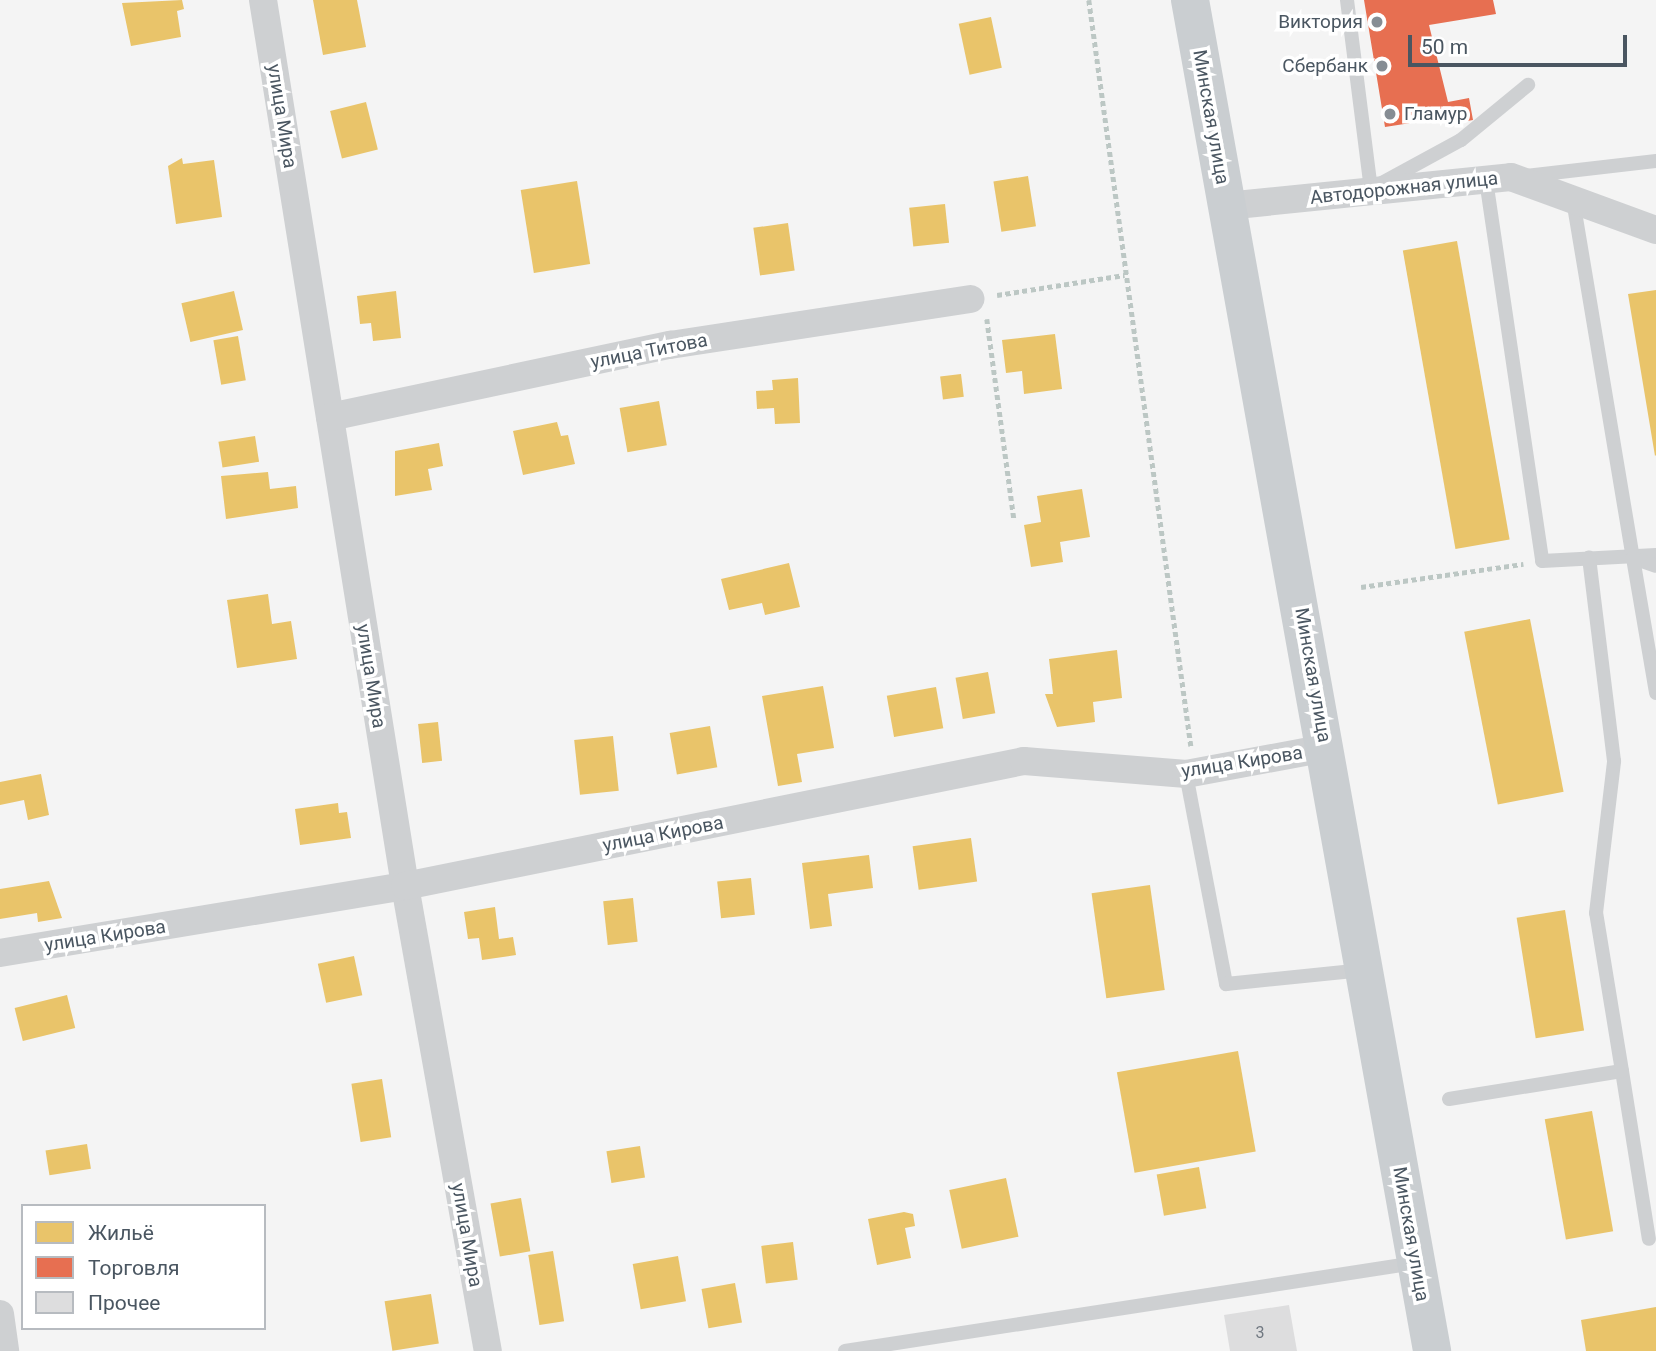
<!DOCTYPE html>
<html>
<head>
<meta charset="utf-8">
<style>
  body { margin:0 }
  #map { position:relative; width:1656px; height:1351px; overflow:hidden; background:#f4f4f4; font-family:Roboto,sans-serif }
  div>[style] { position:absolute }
  .homes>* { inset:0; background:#e9c46a; transform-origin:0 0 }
  .shops>* { inset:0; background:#e76f51 }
  .building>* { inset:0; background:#ddddde }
  .path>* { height:4.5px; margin-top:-2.25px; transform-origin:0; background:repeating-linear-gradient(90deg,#bcc7c4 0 5px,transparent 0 8.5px) }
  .lane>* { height:14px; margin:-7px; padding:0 7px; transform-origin:7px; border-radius:7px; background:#ced0d2 }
  .street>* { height:28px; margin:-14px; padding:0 14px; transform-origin:14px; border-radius:14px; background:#ced0d2 }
  .primary>* { height:38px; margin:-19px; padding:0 19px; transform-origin:19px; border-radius:19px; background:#caced1 }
  .dots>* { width:19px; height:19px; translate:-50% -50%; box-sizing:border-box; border:4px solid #fff; border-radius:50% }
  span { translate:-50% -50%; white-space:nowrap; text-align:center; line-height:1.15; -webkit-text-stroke:7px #fff; paint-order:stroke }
  .number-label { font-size:16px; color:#707881 }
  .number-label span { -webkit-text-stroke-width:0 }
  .poi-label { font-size:19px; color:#4a5661 }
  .right { translate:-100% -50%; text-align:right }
  .left { translate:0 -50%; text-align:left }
  .street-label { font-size:19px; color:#4a5661 }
  .legend { position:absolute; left:21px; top:1204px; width:245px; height:126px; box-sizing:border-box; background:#fff; border:2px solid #b7bbc0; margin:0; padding:9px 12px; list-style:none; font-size:21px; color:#4a5661 }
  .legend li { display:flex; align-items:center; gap:14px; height:35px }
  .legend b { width:35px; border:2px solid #b7bbc0 }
  .scale { position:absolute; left:1408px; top:35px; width:219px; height:32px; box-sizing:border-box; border:4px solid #4a5661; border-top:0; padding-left:9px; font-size:21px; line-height:24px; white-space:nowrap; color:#4a5661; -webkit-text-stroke:5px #fff; paint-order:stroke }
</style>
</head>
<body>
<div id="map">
  <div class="homes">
    <i style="clip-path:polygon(182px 0,184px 9px,177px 11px,181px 37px,131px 46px,122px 3px)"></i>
    <i style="clip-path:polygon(313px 0,357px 0,366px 47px,323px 55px)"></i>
    <i style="left:991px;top:17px;width:52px;height:33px;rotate:78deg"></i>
    <i style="left:366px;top:102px;width:49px;height:37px;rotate:76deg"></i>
    <i style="clip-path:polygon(182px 158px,183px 164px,214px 160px,222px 217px,176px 224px,168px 166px)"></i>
    <i style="left:1028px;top:176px;width:51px;height:35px;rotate:81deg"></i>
    <i style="left:577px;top:181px;width:84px;height:57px;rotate:81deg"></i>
    <i style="left:945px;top:204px;width:39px;height:36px;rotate:84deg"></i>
    <i style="left:788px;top:223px;width:48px;height:35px;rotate:82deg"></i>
    <i style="left:1457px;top:241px;width:303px;height:55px;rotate:80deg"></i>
    <i style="clip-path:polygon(1656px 290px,1656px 455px,1655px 456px,1628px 294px)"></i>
    <i style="left:234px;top:291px;width:40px;height:54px;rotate:77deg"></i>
    <i style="clip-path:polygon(396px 291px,401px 338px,373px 341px,371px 323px,360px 324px,357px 296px)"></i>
    <i style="clip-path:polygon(1055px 334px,1062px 389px,1024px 394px,1022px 371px,1006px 373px,1002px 340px)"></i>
    <i style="left:238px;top:336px;width:45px;height:25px;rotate:80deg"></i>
    <i style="left:961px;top:374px;width:23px;height:21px;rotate:83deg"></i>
    <i style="clip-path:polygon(798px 378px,800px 423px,775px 424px,774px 408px,757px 409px,756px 391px,773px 390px,772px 380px)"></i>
    <i style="left:659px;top:401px;width:45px;height:40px;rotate:80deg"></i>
    <i style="clip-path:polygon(557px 422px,561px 436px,568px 435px,575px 464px,523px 475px,513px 431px)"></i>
    <i style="left:255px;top:436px;width:26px;height:37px;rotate:81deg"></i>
    <i style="clip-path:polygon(439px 443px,443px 466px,428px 469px,432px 490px,395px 496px,395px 451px)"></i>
    <i style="clip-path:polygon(268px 472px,270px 489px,296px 486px,298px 508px,226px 519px,221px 476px)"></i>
    <i style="clip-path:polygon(1082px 489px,1090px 537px,1060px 542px,1063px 562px,1031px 567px,1024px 525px,1041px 522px,1037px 496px)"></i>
    <i style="clip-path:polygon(789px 563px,800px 607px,765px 615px,762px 603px,729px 610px,721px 579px)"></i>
    <i style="clip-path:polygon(268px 594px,272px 624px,291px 621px,297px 659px,237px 668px,227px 600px)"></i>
    <i style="left:1530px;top:619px;width:176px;height:67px;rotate:79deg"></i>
    <i style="clip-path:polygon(1117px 650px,1122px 698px,1093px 702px,1095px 722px,1057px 727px,1045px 694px,1053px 694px,1049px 659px)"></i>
    <i style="left:988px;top:672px;width:42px;height:33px;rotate:80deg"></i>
    <i style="clip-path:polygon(823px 686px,834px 748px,797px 754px,802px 782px,778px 786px,762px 696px)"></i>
    <i style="left:936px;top:687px;width:42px;height:50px;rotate:80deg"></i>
    <i style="left:438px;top:722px;width:39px;height:20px;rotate:84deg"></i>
    <i style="left:710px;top:726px;width:42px;height:41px;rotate:80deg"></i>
    <i style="left:613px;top:736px;width:55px;height:39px;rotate:84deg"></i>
    <i style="clip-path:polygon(41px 774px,49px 815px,28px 820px,24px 800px,0 805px,0 782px)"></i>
    <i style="clip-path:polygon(338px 803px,339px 813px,347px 812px,351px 838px,300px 845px,295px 809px)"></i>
    <i style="left:971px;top:838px;width:44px;height:59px;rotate:82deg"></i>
    <i style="clip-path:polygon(869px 855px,873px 888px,828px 894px,832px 926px,810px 929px,802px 863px)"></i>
    <i style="left:751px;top:878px;width:37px;height:34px;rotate:84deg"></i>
    <i style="clip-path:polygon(49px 881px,62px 918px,38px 922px,37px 913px,0 919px,0 889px)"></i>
    <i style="left:1150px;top:885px;width:106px;height:59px;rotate:82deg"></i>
    <i style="left:633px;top:898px;width:44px;height:30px;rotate:84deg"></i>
    <i style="clip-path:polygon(495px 907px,499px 939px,513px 937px,516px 955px,482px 960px,479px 938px,468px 939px,464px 912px)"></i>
    <i style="left:1565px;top:910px;width:122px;height:49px;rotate:81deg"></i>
    <i style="left:354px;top:956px;width:40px;height:37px;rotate:78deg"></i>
    <i style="left:67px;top:995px;width:34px;height:54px;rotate:76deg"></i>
    <i style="left:1238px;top:1051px;width:102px;height:123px;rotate:80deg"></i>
    <i style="left:382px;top:1079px;width:59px;height:31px;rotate:81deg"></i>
    <i style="left:1592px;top:1111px;width:122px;height:48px;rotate:80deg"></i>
    <i style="left:87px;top:1144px;width:25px;height:42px;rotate:81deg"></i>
    <i style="left:640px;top:1146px;width:32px;height:34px;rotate:81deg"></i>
    <i style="left:1199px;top:1167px;width:42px;height:43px;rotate:80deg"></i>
    <i style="left:1006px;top:1178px;width:60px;height:58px;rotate:78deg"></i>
    <i style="left:521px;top:1198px;width:54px;height:31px;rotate:80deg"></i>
    <i style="clip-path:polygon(904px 1212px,913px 1214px,915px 1226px,905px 1228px,911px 1258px,877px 1265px,868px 1219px)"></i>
    <i style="left:793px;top:1242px;width:38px;height:32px;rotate:83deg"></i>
    <i style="left:553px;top:1251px;width:71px;height:25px;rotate:81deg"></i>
    <i style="left:678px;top:1256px;width:46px;height:46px;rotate:80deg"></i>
    <i style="left:735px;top:1283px;width:40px;height:34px;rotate:80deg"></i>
    <i style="left:431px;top:1294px;width:50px;height:47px;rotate:81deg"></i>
    <i style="clip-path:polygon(1656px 1307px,1656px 1351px,1586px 1351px,1581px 1320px)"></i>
  </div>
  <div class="shops">
    <i style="clip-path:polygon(1364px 0,1493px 0,1496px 14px,1429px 25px,1448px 102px,1469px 98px,1473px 120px,1450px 124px,1449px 117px,1385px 127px)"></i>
  </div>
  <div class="building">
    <i style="clip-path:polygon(1289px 1305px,1297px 1351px,1230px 1351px,1224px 1315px)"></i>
  </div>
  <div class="path">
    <i style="left:1089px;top:0;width:753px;rotate:82.21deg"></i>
    <i style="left:997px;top:295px;width:129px;rotate:-8.9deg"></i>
    <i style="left:987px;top:319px;width:203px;rotate:82.3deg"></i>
    <i style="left:1361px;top:587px;width:164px;rotate:-8.1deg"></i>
  </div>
  <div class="lane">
    <i style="left:1347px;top:0;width:191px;rotate:82.8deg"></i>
    <i style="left:1371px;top:189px;width:102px;rotate:-28.6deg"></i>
    <i style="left:1461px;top:140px;width:87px;rotate:-39.4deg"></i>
    <i style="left:1526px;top:176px;width:131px;rotate:-6.6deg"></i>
    <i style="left:1486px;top:180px;width:385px;rotate:81.6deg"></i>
    <i style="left:1542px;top:561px;width:114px;rotate:-3deg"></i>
    <i style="left:1573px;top:200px;width:363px;rotate:80.5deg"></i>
    <i style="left:1633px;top:558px;width:24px;rotate:19deg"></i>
    <i style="left:1633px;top:558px;width:137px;rotate:80.3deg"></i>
    <i style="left:1186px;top:774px;width:214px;rotate:79.2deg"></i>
    <i style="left:1226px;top:984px;width:138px;rotate:-5.8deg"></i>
    <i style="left:1622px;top:1071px;width:170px;rotate:80.9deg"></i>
    <i style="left:1449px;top:1099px;width:175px;rotate:-9.2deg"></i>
    <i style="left:1622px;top:1071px;width:160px;rotate:-99.3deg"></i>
    <i style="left:1596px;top:913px;width:153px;rotate:-83.2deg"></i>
    <i style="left:1614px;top:761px;width:205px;rotate:-97deg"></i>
    <i style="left:845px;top:1351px;width:577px;rotate:-8.78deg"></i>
  </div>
  <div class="street">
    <i style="left:263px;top:0;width:897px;rotate:80.89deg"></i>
    <i style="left:405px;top:886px;width:472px;rotate:79.9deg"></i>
    <i style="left:1226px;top:206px;width:286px;rotate:-5.8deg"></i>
    <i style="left:1511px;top:177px;width:154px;rotate:20.1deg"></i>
    <i style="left:330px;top:417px;width:348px;rotate:-12deg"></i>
    <i style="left:670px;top:345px;width:304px;rotate:-8.7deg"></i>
    <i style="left:0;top:953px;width:411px;rotate:-9.4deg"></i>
    <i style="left:405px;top:886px;width:631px;rotate:-11.42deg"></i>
    <i style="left:1024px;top:761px;width:163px;rotate:4.6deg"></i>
    <i style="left:1186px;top:774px;width:142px;rotate:-10.5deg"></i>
    <i style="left:0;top:1314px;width:37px;rotate:82deg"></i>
  </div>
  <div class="primary">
    <i style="left:1190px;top:0;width:1373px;rotate:79.84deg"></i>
  </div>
  <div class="dots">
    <i style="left:1377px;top:22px;background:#868d94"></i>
    <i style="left:1382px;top:66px;background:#868d94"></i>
    <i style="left:1390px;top:114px;background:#868d94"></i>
  </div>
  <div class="number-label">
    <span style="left:1260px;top:1333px">3</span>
  </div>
  <div class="poi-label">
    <span class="right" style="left:1363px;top:22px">Виктория</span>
    <span class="right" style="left:1368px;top:66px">Сбербанк</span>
    <span class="left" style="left:1404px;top:114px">Гламур</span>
  </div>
  <div class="street-label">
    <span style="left:282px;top:116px;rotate:81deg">улица Мира</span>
    <span style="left:1211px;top:117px;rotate:80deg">Минская улица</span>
    <span style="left:1404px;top:188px;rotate:-6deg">Автодорожная улица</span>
    <span style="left:649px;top:351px;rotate:-11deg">улица Титова</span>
    <span style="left:1313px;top:675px;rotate:80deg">Минская улица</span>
    <span style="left:371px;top:676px;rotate:81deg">улица Мира</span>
    <span style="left:1242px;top:762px;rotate:-9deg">улица Кирова</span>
    <span style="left:663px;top:834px;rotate:-11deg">улица Кирова</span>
    <span style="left:105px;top:936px;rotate:-9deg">улица Кирова</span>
    <span style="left:1411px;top:1234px;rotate:80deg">Минская улица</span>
    <span style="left:467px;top:1235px;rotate:80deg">улица Мира</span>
  </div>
  <ul class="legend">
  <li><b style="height:19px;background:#e9c46a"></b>Жильё</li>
  <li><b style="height:19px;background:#e76f51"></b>Торговля</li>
  <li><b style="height:19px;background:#ddddde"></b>Прочее</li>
  </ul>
  <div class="scale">50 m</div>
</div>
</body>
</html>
